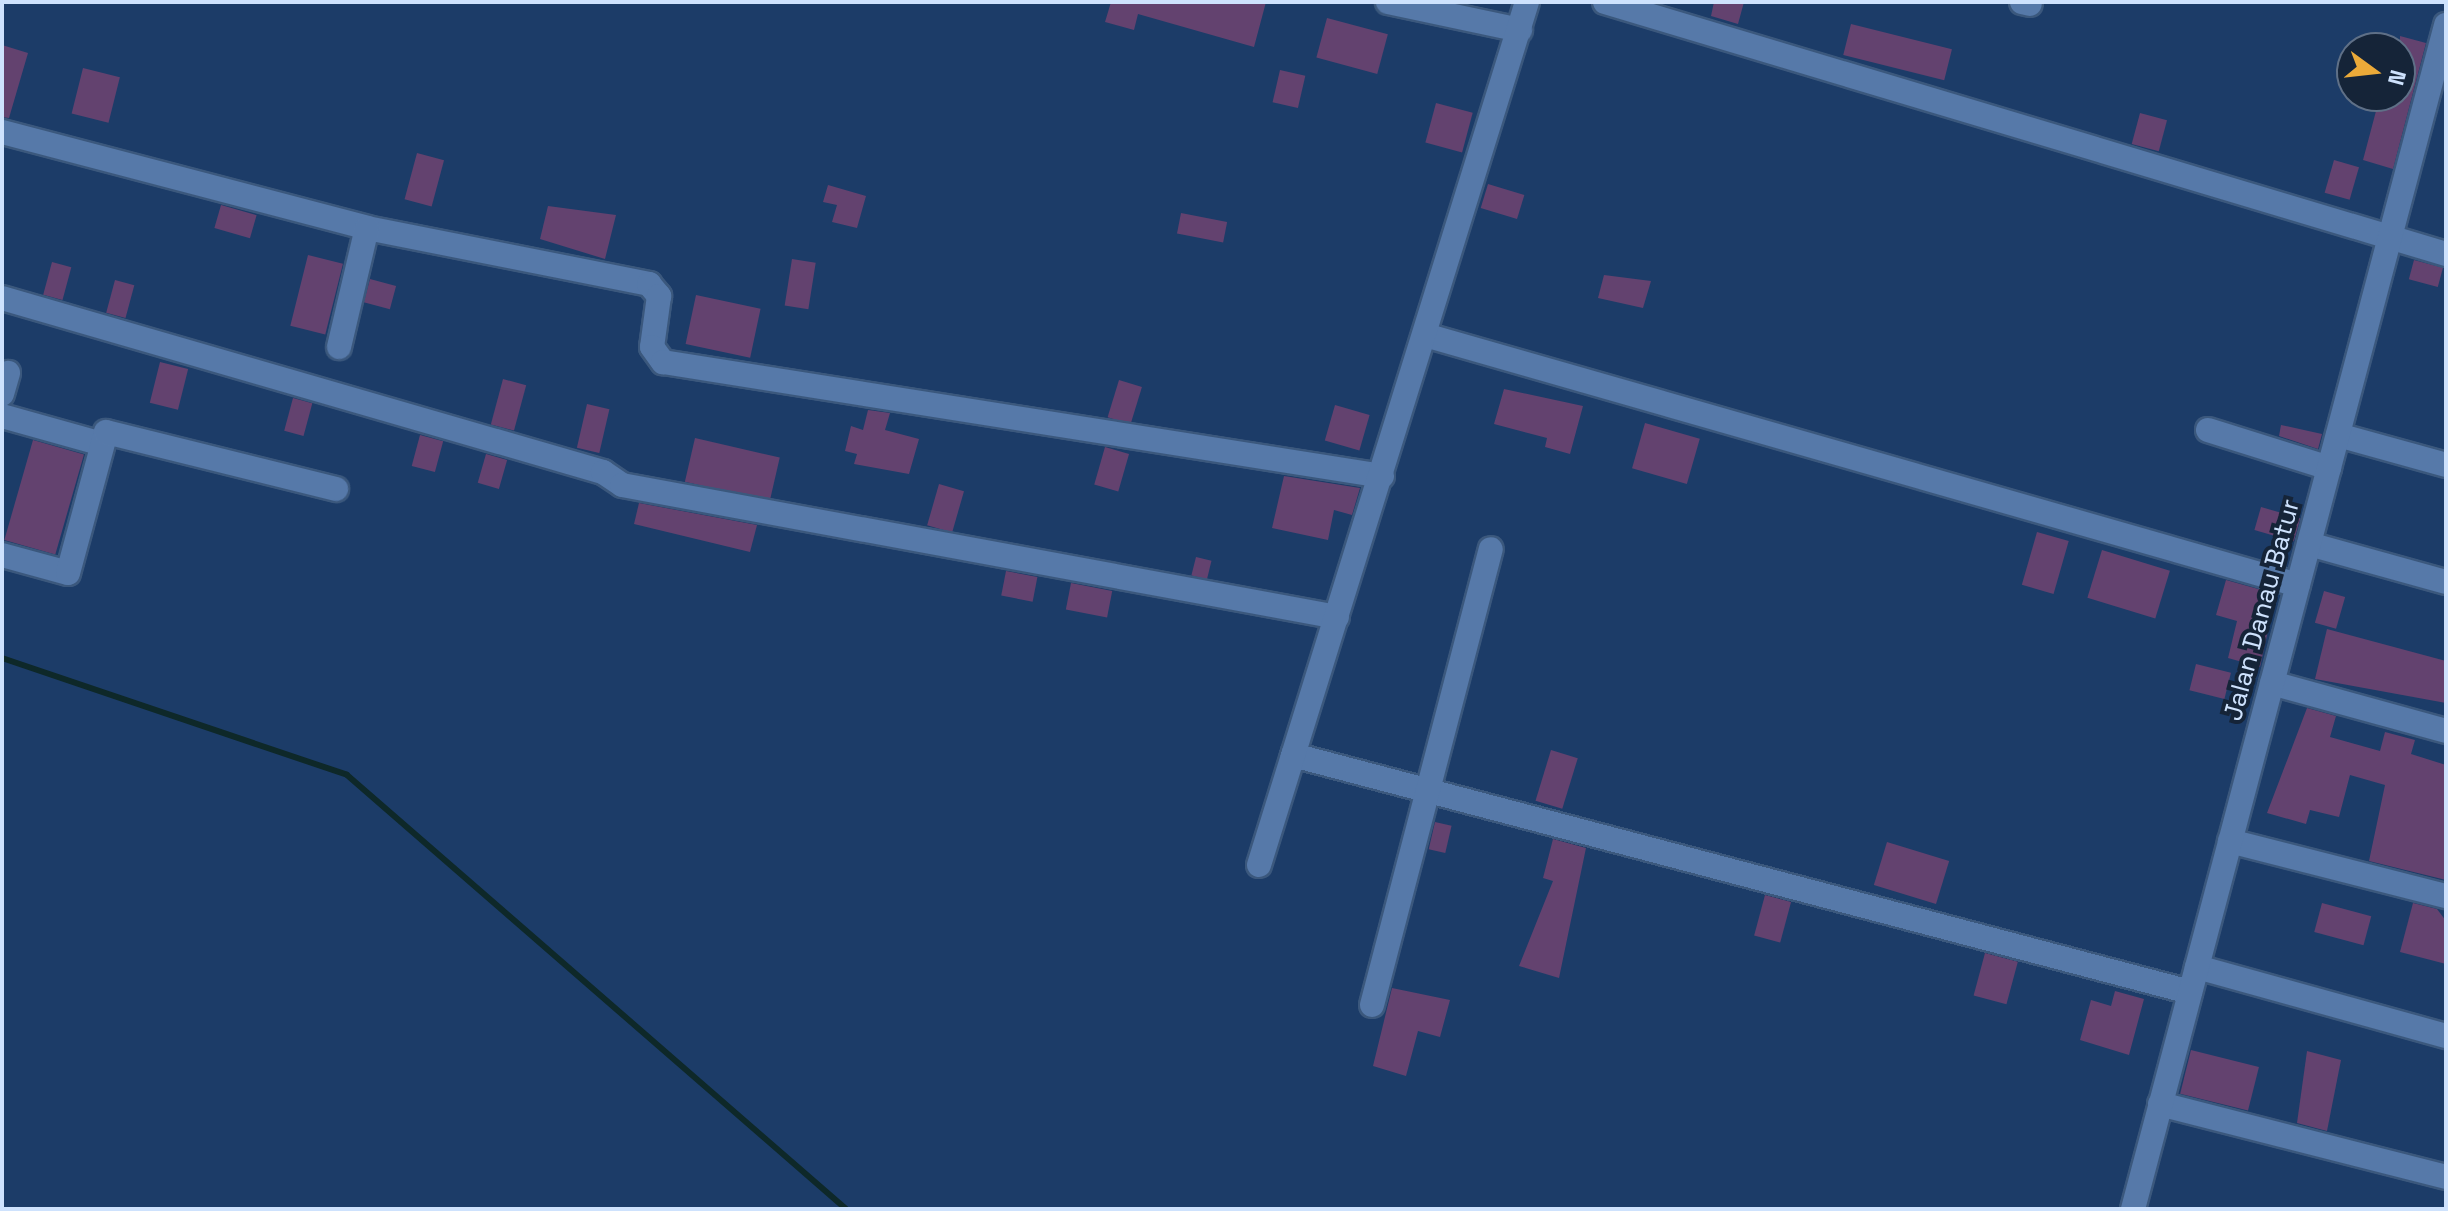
<!DOCTYPE html>
<html>
<head>
<meta charset="utf-8">
<style>
  body { margin:0 }
  #map { position:relative; width:2448px; height:1211px; overflow:hidden; background:#1c3c68; font-family:"Space Grotesk",sans-serif }
  div>[style] { position:absolute }
  .stream>* { height:6px; margin:-3px; padding:0 3px; transform-origin:3px; border-radius:3px; background:#0e2829 }
  .building>* { inset:0; background:#63426f; transform-origin:0 0 }
  .roads { filter:drop-shadow(2px 0 #3b587d) drop-shadow(-2px 0 #3b587d) drop-shadow(0 2px #3b587d) drop-shadow(0 -2px #3b587d) }
  .minor>* { height:24px; margin:-12px; padding:0 12px; transform-origin:12px; border-radius:12px; background:#5679a9 }
  span { translate:-50% -50%; white-space:nowrap; text-align:center; line-height:1.15; -webkit-text-stroke:8px #152438; paint-order:stroke }
  .street-label { font-size:26px; color:#cee2fd }
  .frame { position:absolute; inset:0; border:4px solid #cee2fd; pointer-events:none }
  .north { position:absolute; left:2336px; top:32px; width:80px; height:80px; box-sizing:border-box; background:#152438; border:2px solid #5f7087; border-radius:50%; rotate:105deg; font-size:22px; font-weight:700; line-height:32px; text-align:center; color:#cee2fd }
  .north::after { content:''; display:block; margin:auto; width:28px; height:36px; background:#ebaa39; clip-path:polygon(50% 0,100% 100%,50% 72%,0 100%) }
</style>
</head>
<body>
<div id="map">
  <div class="stream">
    <i style="left:2px;top:658px;width:364px;rotate:18.7deg"></i>
    <i style="left:347px;top:775px;width:661px;rotate:41.01deg"></i>
  </div>
  <div class="building">
    <i style="clip-path:polygon(1111px 2px,1266px 2px,1254px 47px,1138px 14px,1134px 30px,1105px 22px)"></i>
    <i style="clip-path:polygon(1714px 2px,1744px 2px,1738px 24px,1711px 16px)"></i>
    <i style="left:1327px;top:18px;width:63px;height:41px;rotate:15deg"></i>
    <i style="left:1851px;top:24px;width:104px;height:32px;rotate:14deg"></i>
    <i style="clip-path:polygon(2400px 36px,2426px 43px,2393px 169px,2363px 160px,2380px 96px,2400px 96px)"></i>
    <i style="clip-path:polygon(2px 45px,28px 53px,9px 118px,2px 117px)"></i>
    <i style="left:83px;top:68px;width:38px;height:47px;rotate:14deg"></i>
    <i style="left:1280px;top:70px;width:26px;height:33px;rotate:13deg"></i>
    <i style="left:1436px;top:103px;width:38px;height:41px;rotate:15deg"></i>
    <i style="left:2140px;top:113px;width:28px;height:32px;rotate:15deg"></i>
    <i style="left:417px;top:153px;width:28px;height:48px;rotate:15deg"></i>
    <i style="left:2334px;top:160px;width:26px;height:34px;rotate:16deg"></i>
    <i style="left:1488px;top:184px;width:38px;height:25px;rotate:17deg"></i>
    <i style="clip-path:polygon(828px 185px,866px 196px,857px 228px,832px 222px,837px 205px,823px 202px)"></i>
    <i style="left:221px;top:205px;width:37px;height:24px;rotate:16deg"></i>
    <i style="clip-path:polygon(548px 206px,616px 215px,605px 259px,540px 239px)"></i>
    <i style="left:1181px;top:213px;width:47px;height:21px;rotate:11deg"></i>
    <i style="left:308px;top:255px;width:36px;height:73px;rotate:14deg"></i>
    <i style="left:792px;top:259px;width:24px;height:47px;rotate:9deg"></i>
    <i style="left:2414px;top:260px;width:30px;height:20px;rotate:15deg"></i>
    <i style="left:52px;top:262px;width:20px;height:34px;rotate:15deg"></i>
    <i style="clip-path:polygon(1604px 275px,1651px 281px,1643px 308px,1598px 298px)"></i>
    <i style="left:370px;top:279px;width:27px;height:24px;rotate:15deg"></i>
    <i style="left:115px;top:280px;width:20px;height:34px;rotate:15deg"></i>
    <i style="left:696px;top:295px;width:66px;height:50px;rotate:12deg"></i>
    <i style="left:160px;top:362px;width:29px;height:42px;rotate:14deg"></i>
    <i style="left:503px;top:379px;width:24px;height:47px;rotate:15deg"></i>
    <i style="left:1119px;top:380px;width:24px;height:39px;rotate:17deg"></i>
    <i style="clip-path:polygon(1504px 389px,1583px 406px,1570px 454px,1545px 447px,1547px 438px,1494px 424px)"></i>
    <i style="left:293px;top:398px;width:20px;height:34px;rotate:15deg"></i>
    <i style="left:587px;top:404px;width:23px;height:45px;rotate:13deg"></i>
    <i style="left:1335px;top:405px;width:36px;height:37px;rotate:16deg"></i>
    <i style="clip-path:polygon(868px 410px,890px 413px,885px 430px,919px 439px,909px 474px,854px 464px,857px 454px,845px 451px,851px 426px,863px 430px)"></i>
    <i style="left:1645px;top:423px;width:57px;height:47px;rotate:16deg"></i>
    <i style="clip-path:polygon(2281px 425px,2322px 434px,2318px 449px,2279px 436px)"></i>
    <i style="left:420px;top:435px;width:24px;height:32px;rotate:15deg"></i>
    <i style="left:695px;top:438px;width:87px;height:45px;rotate:13deg"></i>
    <i style="left:33px;top:440px;width:53px;height:104px;rotate:16deg"></i>
    <i style="left:1105px;top:447px;width:25px;height:39px;rotate:16deg"></i>
    <i style="left:486px;top:454px;width:22px;height:30px;rotate:16deg"></i>
    <i style="clip-path:polygon(1284px 476px,1360px 488px,1352px 515px,1334px 510px,1328px 540px,1272px 528px)"></i>
    <i style="left:939px;top:484px;width:26px;height:43px;rotate:16deg"></i>
    <i style="clip-path:polygon(639px 503px,757px 525px,750px 552px,634px 524px)"></i>
    <i style="left:2261px;top:507px;width:41px;height:24px;rotate:16deg"></i>
    <i style="left:2037px;top:532px;width:33px;height:55px;rotate:16deg"></i>
    <i style="left:2102px;top:550px;width:71px;height:50px;rotate:17deg"></i>
    <i style="left:1196px;top:557px;width:16px;height:19px;rotate:14deg"></i>
    <i style="left:1006px;top:571px;width:32px;height:25px;rotate:11deg"></i>
    <i style="clip-path:polygon(2226px 580px,2276px 594px,2260px 667px,2228px 658px,2237px 621px,2216px 615px)"></i>
    <i style="left:1071px;top:583px;width:42px;height:27px;rotate:11deg"></i>
    <i style="left:2324px;top:591px;width:22px;height:33px;rotate:16deg"></i>
    <i style="clip-path:polygon(2327px 629px,2446px 661px,2446px 703px,2315px 679px)"></i>
    <i style="left:2196px;top:664px;width:36px;height:27px;rotate:14deg"></i>
    <i style="clip-path:polygon(2307px 708px,2336px 716px,2330px 737px,2380px 751px,2385px 732px,2415px 740px,2411px 754px,2446px 765px,2446px 880px,2369px 861px,2385px 785px,2350px 775px,2339px 817px,2310px 810px,2306px 824px,2267px 813px)"></i>
    <i style="left:1551px;top:750px;width:28px;height:53px;rotate:17deg"></i>
    <i style="left:1435px;top:822px;width:17px;height:28px;rotate:13deg"></i>
    <i style="clip-path:polygon(1553px 839px,1586px 848px,1559px 978px,1519px 966px,1553px 881px,1543px 878px)"></i>
    <i style="left:1887px;top:842px;width:65px;height:45px;rotate:17deg"></i>
    <i style="left:1765px;top:895px;width:27px;height:42px;rotate:15deg"></i>
    <i style="left:2322px;top:903px;width:51px;height:30px;rotate:15deg"></i>
    <i style="clip-path:polygon(2413px 903px,2437px 909px,2446px 921px,2446px 964px,2400px 952px)"></i>
    <i style="left:1985px;top:953px;width:34px;height:44px;rotate:15deg"></i>
    <i style="clip-path:polygon(1392px 988px,1450px 1000px,1440px 1037px,1418px 1031px,1406px 1076px,1373px 1066px)"></i>
    <i style="clip-path:polygon(2115px 991px,2144px 999px,2129px 1055px,2080px 1040px,2091px 1000px,2111px 1006px)"></i>
    <i style="left:2191px;top:1050px;width:70px;height:45px;rotate:14deg"></i>
    <i style="clip-path:polygon(2307px 1051px,2341px 1060px,2327px 1131px,2297px 1123px)"></i>
  </div>
  <div class="roads">
    <div class="minor">
      <i style="left:1388px;top:2px;width:135px;rotate:12deg"></i>
      <i style="left:1605px;top:2px;width:878px;rotate:16.68deg"></i>
      <i style="left:2022px;top:2px;width:8px;rotate:14deg"></i>
      <i style="left:2px;top:132px;width:377px;rotate:14.7deg"></i>
      <i style="left:367px;top:228px;width:288px;rotate:11.2deg"></i>
      <i style="left:649px;top:284px;width:16px;rotate:50deg"></i>
      <i style="left:659px;top:296px;width:51px;rotate:97.8deg"></i>
      <i style="left:652px;top:347px;width:19px;rotate:54deg"></i>
      <i style="left:663px;top:362px;width:728px;rotate:9.01deg"></i>
      <i style="left:2px;top:298px;width:626px;rotate:16.15deg"></i>
      <i style="left:603px;top:472px;width:23px;rotate:34deg"></i>
      <i style="left:622px;top:485px;width:727px;rotate:10.46deg"></i>
      <i style="left:1425px;top:335px;width:908px;rotate:15.98deg"></i>
      <i style="left:339px;top:347px;width:122px;rotate:-76.8deg"></i>
      <i style="left:2px;top:394px;width:22px;rotate:-74deg"></i>
      <i style="left:2px;top:416px;width:104px;rotate:15.6deg"></i>
      <i style="left:2208px;top:430px;width:127px;rotate:17.4deg"></i>
      <i style="left:2338px;top:435px;width:112px;rotate:15.5deg"></i>
      <i style="left:2309px;top:544px;width:142px;rotate:15.5deg"></i>
      <i style="left:2px;top:555px;width:68px;rotate:15.3deg"></i>
      <i style="left:68px;top:573px;width:146px;rotate:-74.9deg"></i>
      <i style="left:106px;top:432px;width:237px;rotate:13.9deg"></i>
      <i style="left:2272px;top:683px;width:180px;rotate:15.4deg"></i>
      <i style="left:1293px;top:755px;width:928px;rotate:14.8deg"></i>
      <i style="left:2230px;top:841px;width:223px;rotate:14.3deg"></i>
      <i style="left:1259px;top:865px;width:904px;rotate:-72.75deg"></i>
      <i style="left:2197px;top:967px;width:258px;rotate:15.5deg"></i>
      <i style="left:1372px;top:1005px;width:471px;rotate:-75.4deg"></i>
      <i style="left:2160px;top:1104px;width:295px;rotate:14.3deg"></i>
      <i style="left:2133px;top:1209px;width:1225px;rotate:-75.19deg"></i>
    </div>
  </div>
  <div class="street-label">
    <span style="left:2262px;top:610px;rotate:-75deg">Jalan Danau Batur</span>
  </div>
  <div class="frame"></div>
  <div class="north">N</div>
</div>
</body>
</html>
